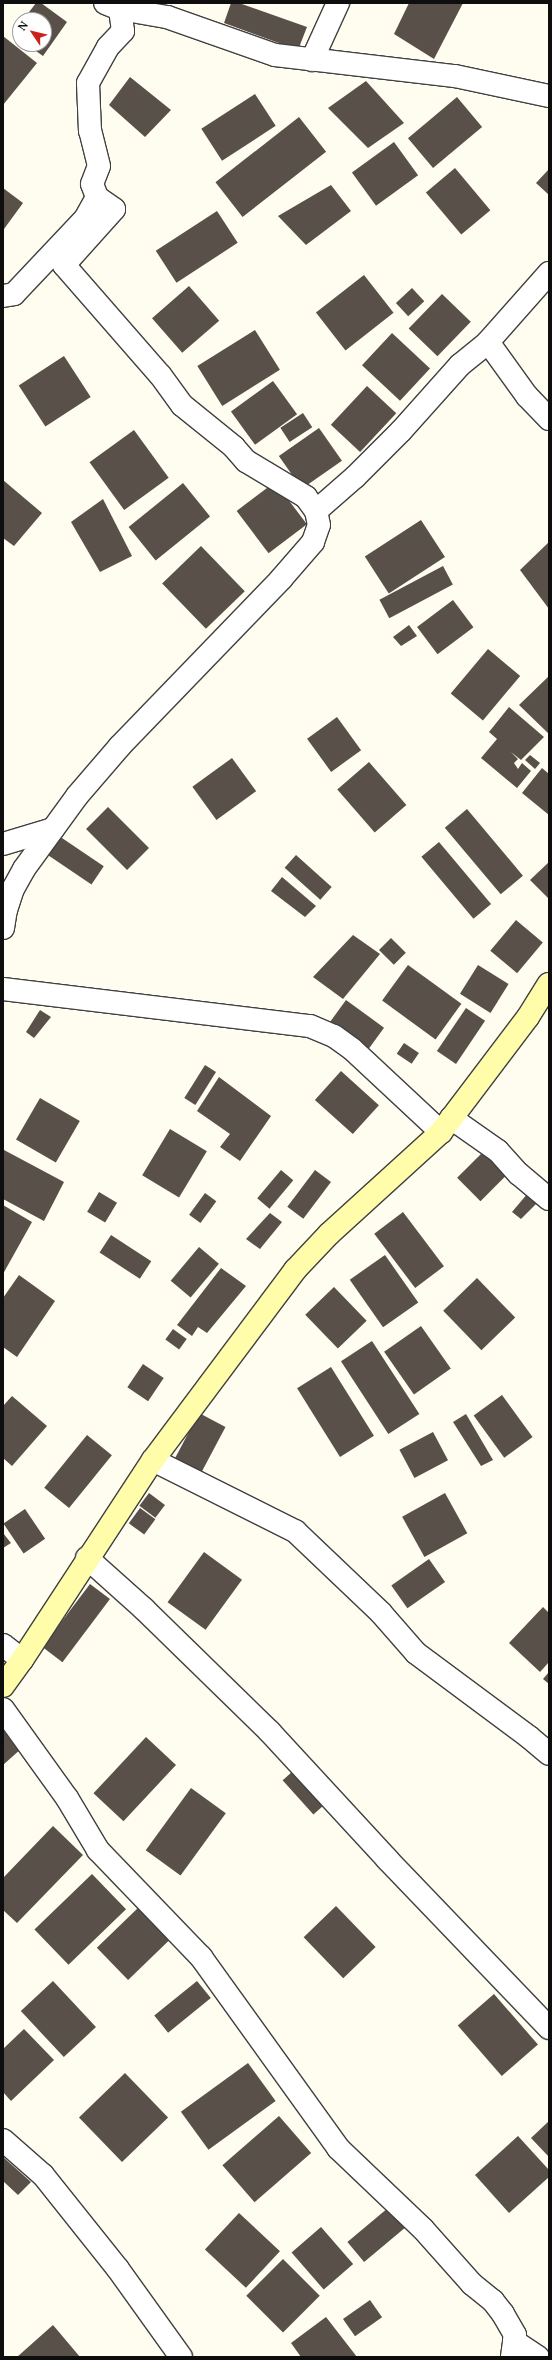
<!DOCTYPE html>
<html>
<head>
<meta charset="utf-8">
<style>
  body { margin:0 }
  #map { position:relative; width:552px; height:2360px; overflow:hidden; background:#fffdef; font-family:"PT Serif",serif }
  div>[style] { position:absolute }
  .building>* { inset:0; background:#585049; transform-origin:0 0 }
  .roads { filter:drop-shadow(1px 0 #414141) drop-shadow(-1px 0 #414141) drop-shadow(0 1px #414141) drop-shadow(0 -1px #414141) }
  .street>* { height:22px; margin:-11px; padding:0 11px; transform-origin:11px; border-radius:11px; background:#fff }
  .secondary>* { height:22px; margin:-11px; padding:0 11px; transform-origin:11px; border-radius:11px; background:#fffdaa }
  span { translate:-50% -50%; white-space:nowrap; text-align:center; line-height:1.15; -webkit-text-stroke:4px #fff; paint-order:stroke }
  .frame { position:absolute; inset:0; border:4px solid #0e0e0e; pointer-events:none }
  .north { position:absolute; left:12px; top:12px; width:40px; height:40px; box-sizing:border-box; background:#fff; border:1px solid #9f9f9f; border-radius:50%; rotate:305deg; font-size:11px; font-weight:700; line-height:16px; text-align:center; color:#0e0e0e }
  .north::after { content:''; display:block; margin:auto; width:14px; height:18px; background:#cb211a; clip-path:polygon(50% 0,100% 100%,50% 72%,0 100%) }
</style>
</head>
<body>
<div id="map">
  <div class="building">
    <i style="clip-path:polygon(36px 3px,41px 3px,67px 22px,43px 56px,26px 44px,44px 44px,44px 20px,23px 20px)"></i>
    <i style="clip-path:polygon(231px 3px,239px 3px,307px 27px,298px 50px,224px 23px)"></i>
    <i style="clip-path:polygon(409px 3px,463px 3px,434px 59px,394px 34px)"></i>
    <i style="clip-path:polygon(20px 25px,20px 40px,13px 35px)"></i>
    <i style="clip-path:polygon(3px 36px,37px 63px,3px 105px)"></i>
    <i style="clip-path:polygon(130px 77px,171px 110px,145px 137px,109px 105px)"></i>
    <i style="clip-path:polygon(366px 81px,404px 123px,368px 148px,328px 108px)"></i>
    <i style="left:255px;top:94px;width:38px;height:64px;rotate:57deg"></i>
    <i style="left:457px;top:97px;width:39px;height:64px;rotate:50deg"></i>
    <i style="left:299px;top:117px;width:44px;height:106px;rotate:52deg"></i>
    <i style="left:394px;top:142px;width:41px;height:52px;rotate:54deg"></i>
    <i style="left:455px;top:168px;width:55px;height:38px;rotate:50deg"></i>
    <i style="clip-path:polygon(549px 169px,549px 195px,536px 183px)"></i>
    <i style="clip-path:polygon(331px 185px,351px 211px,306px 245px,278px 216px)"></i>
    <i style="clip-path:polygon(3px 188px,23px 203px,4px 229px,3px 227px)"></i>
    <i style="left:217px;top:211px;width:38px;height:73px;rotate:57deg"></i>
    <i style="left:364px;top:275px;width:48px;height:61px;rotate:52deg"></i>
    <i style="left:189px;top:286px;width:46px;height:49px;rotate:49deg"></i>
    <i style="left:412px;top:288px;width:18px;height:22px;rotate:47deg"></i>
    <i style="left:442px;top:294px;width:40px;height:48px;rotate:44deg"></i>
    <i style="left:255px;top:330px;width:47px;height:68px;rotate:58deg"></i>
    <i style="left:392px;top:333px;width:52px;height:44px;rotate:43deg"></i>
    <i style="left:64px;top:356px;width:49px;height:54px;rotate:57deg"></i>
    <i style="left:273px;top:381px;width:41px;height:52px;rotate:54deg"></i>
    <i style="left:367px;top:386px;width:40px;height:53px;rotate:43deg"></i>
    <i style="left:303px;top:413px;width:17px;height:27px;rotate:57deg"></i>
    <i style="left:319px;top:428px;width:40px;height:49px;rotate:55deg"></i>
    <i style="left:134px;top:430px;width:59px;height:55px;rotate:54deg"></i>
    <i style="clip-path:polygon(3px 480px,42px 513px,14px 546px,3px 538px)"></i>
    <i style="left:275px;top:482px;width:53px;height:48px;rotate:53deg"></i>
    <i style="left:183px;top:483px;width:43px;height:70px;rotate:51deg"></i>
    <i style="clip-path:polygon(103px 499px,132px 556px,100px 572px,71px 522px)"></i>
    <i style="left:421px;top:520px;width:44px;height:67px;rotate:57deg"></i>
    <i style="clip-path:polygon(549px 542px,549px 609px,520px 570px)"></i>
    <i style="left:201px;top:546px;width:63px;height:54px;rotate:46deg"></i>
    <i style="left:443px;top:566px;width:21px;height:72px;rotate:62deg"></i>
    <i style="left:453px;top:600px;width:34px;height:45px;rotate:53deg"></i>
    <i style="clip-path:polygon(409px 625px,417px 636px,401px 646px,393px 637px)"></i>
    <i style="left:488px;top:649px;width:42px;height:58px;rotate:40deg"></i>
    <i style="clip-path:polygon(549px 676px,549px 734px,519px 705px)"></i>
    <i style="clip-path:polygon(509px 707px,544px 737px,521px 760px,511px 752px,518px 759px,514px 763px,518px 769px,522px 763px,531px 771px,517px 788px,481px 758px,497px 739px,489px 732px)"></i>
    <i style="left:337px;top:717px;width:41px;height:37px;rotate:54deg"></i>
    <i style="clip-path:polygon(530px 755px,540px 763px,535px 769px,525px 760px)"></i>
    <i style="left:232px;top:758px;width:41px;height:49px;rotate:54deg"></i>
    <i style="left:369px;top:762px;width:57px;height:42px;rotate:49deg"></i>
    <i style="clip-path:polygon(542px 768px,549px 774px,549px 815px,522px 793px)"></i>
    <i style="left:108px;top:807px;width:58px;height:31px;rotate:45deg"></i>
    <i style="left:467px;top:809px;width:87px;height:29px;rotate:50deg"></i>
    <i style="left:59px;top:836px;width:54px;height:22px;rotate:34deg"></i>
    <i style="left:439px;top:842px;width:81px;height:23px;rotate:50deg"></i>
    <i style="left:296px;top:855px;width:48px;height:17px;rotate:42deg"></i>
    <i style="clip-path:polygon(549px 862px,549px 897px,548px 898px,530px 880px)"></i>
    <i style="clip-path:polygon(282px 877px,316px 906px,305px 917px,271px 891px)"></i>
    <i style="left:516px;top:920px;width:35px;height:40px;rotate:40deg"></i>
    <i style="clip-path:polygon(353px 935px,380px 954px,343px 999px,313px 977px)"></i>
    <i style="left:391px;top:938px;width:21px;height:17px;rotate:45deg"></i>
    <i style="left:408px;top:965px;width:66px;height:44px;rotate:36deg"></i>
    <i style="left:478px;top:965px;width:36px;height:34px;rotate:32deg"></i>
    <i style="left:346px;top:1000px;width:47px;height:34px;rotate:36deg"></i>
    <i style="left:466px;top:1008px;width:23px;height:52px;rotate:34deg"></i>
    <i style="clip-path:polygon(40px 1010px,51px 1017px,34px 1038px,26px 1032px)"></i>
    <i style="left:404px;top:1043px;width:18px;height:13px;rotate:34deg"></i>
    <i style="left:205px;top:1065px;width:13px;height:39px;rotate:32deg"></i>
    <i style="left:341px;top:1071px;width:51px;height:39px;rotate:42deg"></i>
    <i style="clip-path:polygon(219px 1077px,271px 1116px,240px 1161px,220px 1147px,230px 1134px,197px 1111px)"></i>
    <i style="left:40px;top:1098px;width:46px;height:48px;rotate:30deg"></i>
    <i style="left:170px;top:1129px;width:43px;height:54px;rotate:31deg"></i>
    <i style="clip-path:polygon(4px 1150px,64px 1182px,44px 1221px,3px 1199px)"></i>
    <i style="left:484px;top:1151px;width:33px;height:38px;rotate:45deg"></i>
    <i style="left:281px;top:1170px;width:16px;height:37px;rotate:40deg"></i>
    <i style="left:315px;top:1170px;width:20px;height:46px;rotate:37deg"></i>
    <i style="left:99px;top:1192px;width:21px;height:23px;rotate:31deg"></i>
    <i style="left:205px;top:1193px;width:14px;height:27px;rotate:36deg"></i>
    <i style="clip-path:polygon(528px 1193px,538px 1202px,521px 1219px,512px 1212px)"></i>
    <i style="clip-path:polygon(3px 1205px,32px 1222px,3px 1274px)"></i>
    <i style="left:403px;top:1212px;width:68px;height:36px;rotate:53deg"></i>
    <i style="clip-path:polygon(270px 1213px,282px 1222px,260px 1249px,246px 1239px)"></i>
    <i style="left:111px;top:1235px;width:48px;height:21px;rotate:33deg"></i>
    <i style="left:199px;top:1247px;width:26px;height:44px;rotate:40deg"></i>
    <i style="left:385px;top:1255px;width:58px;height:43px;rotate:55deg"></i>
    <i style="clip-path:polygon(221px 1268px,246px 1286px,207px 1333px,198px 1327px,192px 1336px,177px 1325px)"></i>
    <i style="clip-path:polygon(19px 1275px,55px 1301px,17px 1357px,3px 1347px,3px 1298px)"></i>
    <i style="left:477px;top:1278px;width:55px;height:47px;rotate:46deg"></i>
    <i style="left:334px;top:1287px;width:47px;height:40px;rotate:46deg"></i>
    <i style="left:421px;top:1326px;width:52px;height:45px;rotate:55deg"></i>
    <i style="left:173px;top:1329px;width:17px;height:13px;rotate:36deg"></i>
    <i style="left:372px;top:1341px;width:87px;height:37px;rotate:57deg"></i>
    <i style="left:143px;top:1364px;width:25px;height:28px;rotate:34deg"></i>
    <i style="left:331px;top:1367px;width:81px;height:40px;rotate:58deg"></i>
    <i style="left:502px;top:1395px;width:52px;height:35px;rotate:54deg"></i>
    <i style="clip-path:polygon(12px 1396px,47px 1426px,12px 1466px,3px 1458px,3px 1406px)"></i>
    <i style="left:199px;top:1413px;width:30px;height:52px;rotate:28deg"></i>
    <i style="clip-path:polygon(466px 1414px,493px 1460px,481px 1466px,453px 1422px)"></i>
    <i style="left:433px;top:1432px;width:32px;height:38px;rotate:62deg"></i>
    <i style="left:87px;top:1435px;width:32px;height:68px;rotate:39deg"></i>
    <i style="left:149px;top:1493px;width:20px;height:16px;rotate:37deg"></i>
    <i style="left:445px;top:1493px;width:46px;height:49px;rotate:61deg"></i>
    <i style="left:140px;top:1508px;width:19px;height:19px;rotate:36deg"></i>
    <i style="left:25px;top:1509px;width:36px;height:26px;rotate:56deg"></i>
    <i style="clip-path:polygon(3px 1533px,11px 1543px,3px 1548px)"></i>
    <i style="left:204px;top:1552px;width:47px;height:62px;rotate:36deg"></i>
    <i style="left:429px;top:1559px;width:28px;height:46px;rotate:55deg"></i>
    <i style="left:90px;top:1584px;width:25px;height:79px;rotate:37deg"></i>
    <i style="clip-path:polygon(543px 1607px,549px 1613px,549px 1662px,540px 1672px,509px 1643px)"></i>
    <i style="clip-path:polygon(549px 1672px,549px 1684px,543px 1679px)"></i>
    <i style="clip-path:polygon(3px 1726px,22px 1748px,3px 1765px)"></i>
    <i style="left:146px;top:1737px;width:41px;height:77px;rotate:43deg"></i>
    <i style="left:293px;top:1771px;width:46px;height:14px;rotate:48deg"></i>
    <i style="left:191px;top:1788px;width:43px;height:77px;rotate:36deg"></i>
    <i style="clip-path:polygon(53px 1826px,83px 1855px,17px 1923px,3px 1910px,3px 1878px)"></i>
    <i style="left:92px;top:1874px;width:49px;height:80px;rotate:46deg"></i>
    <i style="left:140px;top:1906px;width:45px;height:60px;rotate:46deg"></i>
    <i style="left:336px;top:1906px;width:57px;height:45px;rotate:46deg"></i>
    <i style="left:53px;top:1981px;width:63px;height:44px;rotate:47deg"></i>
    <i style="left:197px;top:1981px;width:22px;height:55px;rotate:51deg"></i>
    <i style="left:494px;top:1994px;width:67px;height:48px;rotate:49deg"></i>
    <i style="clip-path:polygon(24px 2029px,54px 2060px,11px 2101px,3px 2092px,3px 2049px)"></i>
    <i style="left:248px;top:2063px;width:47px;height:83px;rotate:54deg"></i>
    <i style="left:125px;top:2073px;width:62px;height:64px;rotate:46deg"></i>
    <i style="left:279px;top:2116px;width:49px;height:75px;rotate:49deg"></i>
    <i style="clip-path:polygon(549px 2121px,549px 2157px,531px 2138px)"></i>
    <i style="clip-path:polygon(518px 2136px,549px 2170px,549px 2177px,509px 2213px,475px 2175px)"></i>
    <i style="clip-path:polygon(3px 2157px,31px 2182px,18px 2195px,3px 2181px)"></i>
    <i style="left:388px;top:2208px;width:26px;height:53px;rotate:50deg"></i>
    <i style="left:239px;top:2213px;width:56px;height:50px;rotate:43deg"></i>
    <i style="left:321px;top:2227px;width:49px;height:39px;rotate:49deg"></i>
    <i style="left:283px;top:2259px;width:52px;height:52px;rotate:45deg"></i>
    <i style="left:370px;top:2300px;width:21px;height:33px;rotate:55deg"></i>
    <i style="clip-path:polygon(326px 2317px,357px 2357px,301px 2357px,291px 2343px)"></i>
    <i style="clip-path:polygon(53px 2325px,80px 2357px,17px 2357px)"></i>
  </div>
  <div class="roads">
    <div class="street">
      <i style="left:105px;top:3px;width:16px;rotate:22deg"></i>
      <i style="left:120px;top:9px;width:48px;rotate:9.7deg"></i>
      <i style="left:167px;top:17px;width:114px;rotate:19.4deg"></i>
      <i style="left:275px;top:55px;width:181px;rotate:6.7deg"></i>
      <i style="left:455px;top:76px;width:96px;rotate:12deg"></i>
      <i style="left:312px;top:60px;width:63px;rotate:-65.5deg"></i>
      <i style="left:549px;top:273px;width:92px;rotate:131.5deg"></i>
      <i style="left:488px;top:342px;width:67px;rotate:54.2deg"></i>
      <i style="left:527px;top:396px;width:32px;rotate:46deg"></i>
      <i style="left:3px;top:296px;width:11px;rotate:-10deg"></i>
      <i style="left:14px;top:294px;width:103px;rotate:-46.6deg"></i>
      <i style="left:85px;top:219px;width:25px;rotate:-61deg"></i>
      <i style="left:316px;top:511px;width:52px;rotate:-41.1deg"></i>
      <i style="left:355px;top:477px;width:65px;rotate:-45deg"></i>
      <i style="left:401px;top:431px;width:89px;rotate:-48.2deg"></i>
      <i style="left:460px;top:365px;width:36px;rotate:-39deg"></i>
      <i style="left:3px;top:844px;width:52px;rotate:-16.7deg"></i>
      <i style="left:3px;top:928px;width:18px;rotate:-81deg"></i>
      <i style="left:6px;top:910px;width:22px;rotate:-72deg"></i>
      <i style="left:13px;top:889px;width:23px;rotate:-61deg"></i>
      <i style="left:24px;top:869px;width:90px;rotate:-54deg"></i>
      <i style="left:77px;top:796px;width:66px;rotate:-49.3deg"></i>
      <i style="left:120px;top:746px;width:232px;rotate:-46deg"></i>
      <i style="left:281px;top:579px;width:49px;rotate:-49.1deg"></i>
      <i style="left:313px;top:542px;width:18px;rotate:-71deg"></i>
      <i style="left:319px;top:525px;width:14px;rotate:-102deg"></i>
      <i style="left:316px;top:511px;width:17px;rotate:-126deg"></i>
      <i style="left:306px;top:497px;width:70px;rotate:-149deg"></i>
      <i style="left:246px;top:461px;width:18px;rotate:-131deg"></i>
      <i style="left:234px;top:447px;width:67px;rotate:-141.1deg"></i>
      <i style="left:182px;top:405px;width:37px;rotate:-126deg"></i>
      <i style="left:160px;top:375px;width:146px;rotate:-131.1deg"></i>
      <i style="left:64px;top:265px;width:75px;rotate:-48.2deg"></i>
      <i style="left:114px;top:209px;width:21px;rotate:-145deg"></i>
      <i style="left:97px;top:197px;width:14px;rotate:-111deg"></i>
      <i style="left:92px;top:184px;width:19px;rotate:-69deg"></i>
      <i style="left:99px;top:166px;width:36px;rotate:-104deg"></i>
      <i style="left:90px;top:131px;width:48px;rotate:-92.4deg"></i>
      <i style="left:88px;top:83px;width:41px;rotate:-60.9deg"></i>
      <i style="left:108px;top:47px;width:22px;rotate:-47deg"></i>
      <i style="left:123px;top:31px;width:22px;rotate:-98deg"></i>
      <i style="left:3px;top:989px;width:309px;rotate:6.9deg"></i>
      <i style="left:310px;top:1026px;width:26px;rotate:23deg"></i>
      <i style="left:334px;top:1036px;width:22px;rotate:36deg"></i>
      <i style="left:352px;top:1049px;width:122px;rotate:43deg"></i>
      <i style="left:451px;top:1118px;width:57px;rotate:35.1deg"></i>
      <i style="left:498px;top:1151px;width:31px;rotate:48deg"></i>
      <i style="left:519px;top:1174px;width:39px;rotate:40deg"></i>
      <i style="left:153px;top:1460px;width:159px;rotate:26.6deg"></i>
      <i style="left:295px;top:1531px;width:119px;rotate:43.6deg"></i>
      <i style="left:381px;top:1613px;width:53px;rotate:48.8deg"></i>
      <i style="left:416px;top:1653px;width:141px;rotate:36.6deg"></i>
      <i style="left:529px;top:1737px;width:26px;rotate:40deg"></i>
      <i style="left:87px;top:1558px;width:76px;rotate:41.8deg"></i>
      <i style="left:144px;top:1609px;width:176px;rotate:44.3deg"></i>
      <i style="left:270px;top:1732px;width:173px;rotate:47.3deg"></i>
      <i style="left:387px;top:1859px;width:234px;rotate:46.2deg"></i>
      <i style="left:3px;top:1645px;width:24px;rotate:38deg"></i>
      <i style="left:3px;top:1709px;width:110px;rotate:54.3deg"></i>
      <i style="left:67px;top:1798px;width:61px;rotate:59.2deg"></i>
      <i style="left:98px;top:1850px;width:149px;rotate:46.1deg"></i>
      <i style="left:201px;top:1957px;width:235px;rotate:54.3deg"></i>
      <i style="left:338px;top:2148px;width:117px;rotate:43.6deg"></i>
      <i style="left:423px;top:2229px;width:74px;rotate:48.3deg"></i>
      <i style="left:472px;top:2284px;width:27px;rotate:39deg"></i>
      <i style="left:493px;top:2301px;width:16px;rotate:52deg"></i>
      <i style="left:503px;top:2314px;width:24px;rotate:60deg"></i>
      <i style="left:515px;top:2335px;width:22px;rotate:98deg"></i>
      <i style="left:3px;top:2140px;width:53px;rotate:41.2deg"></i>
      <i style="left:43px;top:2175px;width:120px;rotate:51.4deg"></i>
      <i style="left:118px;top:2269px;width:108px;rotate:54.4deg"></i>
      <i style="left:514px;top:2341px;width:29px;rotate:34deg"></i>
    </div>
    <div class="secondary">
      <i style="left:3px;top:1686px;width:32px;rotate:-54deg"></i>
      <i style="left:22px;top:1660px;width:239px;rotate:-56.8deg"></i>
      <i style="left:153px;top:1460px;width:237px;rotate:-53.2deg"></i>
      <i style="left:295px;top:1270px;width:50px;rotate:-46.6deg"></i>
      <i style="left:329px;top:1234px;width:151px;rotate:-42.3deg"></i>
      <i style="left:441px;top:1132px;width:144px;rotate:-52.9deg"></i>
      <i style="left:528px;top:1017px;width:39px;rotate:-58deg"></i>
    </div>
  </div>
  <div class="frame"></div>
  <div class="north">N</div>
</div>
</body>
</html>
